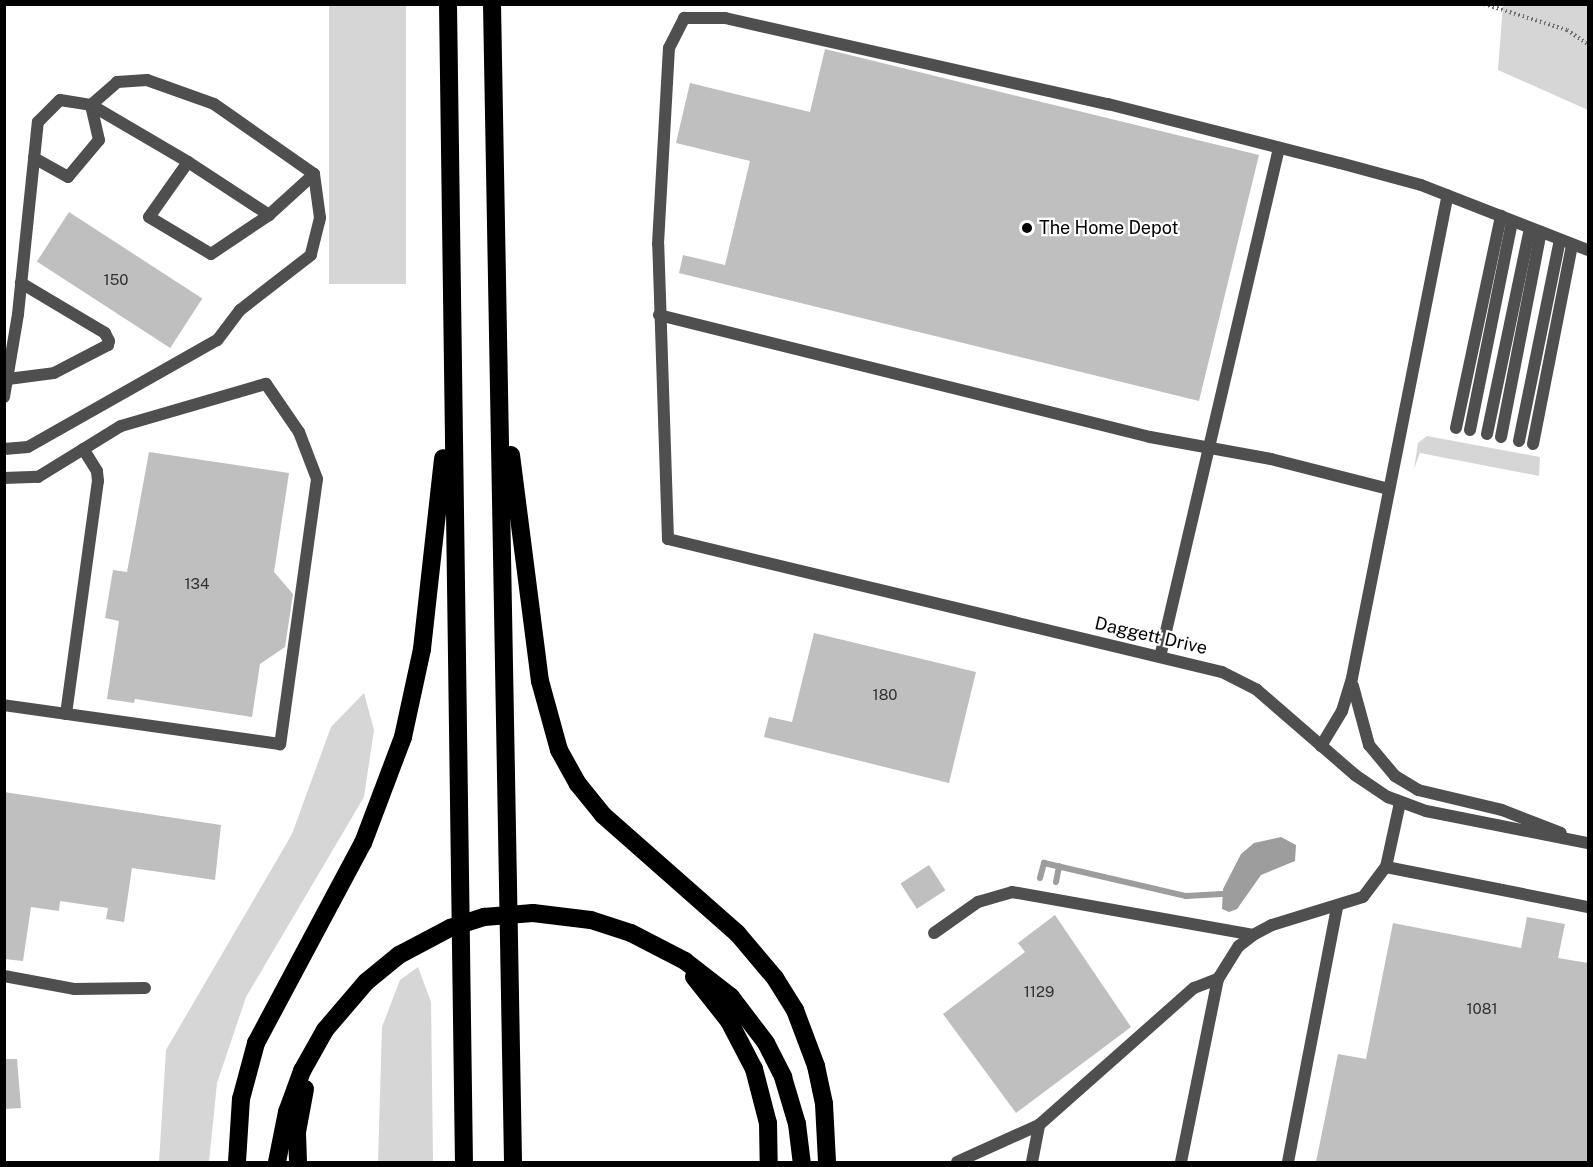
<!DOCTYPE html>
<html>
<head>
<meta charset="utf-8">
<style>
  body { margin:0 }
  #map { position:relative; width:1593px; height:1167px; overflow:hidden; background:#fff; font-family:"Public Sans",sans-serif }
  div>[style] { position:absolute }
  .green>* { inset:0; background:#d6d6d6; transform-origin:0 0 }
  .water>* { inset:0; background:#9d9d9d }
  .stream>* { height:6px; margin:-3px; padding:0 3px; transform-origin:3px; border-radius:3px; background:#9d9d9d }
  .building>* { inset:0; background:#bfbfbf; transform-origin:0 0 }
  .path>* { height:4px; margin-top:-2px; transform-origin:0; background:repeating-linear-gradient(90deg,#717171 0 1.5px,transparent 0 4.5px) }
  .service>* { height:12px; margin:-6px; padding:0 6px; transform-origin:6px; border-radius:6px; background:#4f4f4f }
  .minor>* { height:12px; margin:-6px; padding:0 6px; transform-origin:6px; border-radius:6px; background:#4f4f4f }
  .motorway>* { height:18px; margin:-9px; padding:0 9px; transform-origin:9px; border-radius:9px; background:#000 }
  .dots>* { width:16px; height:16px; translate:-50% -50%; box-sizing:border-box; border:3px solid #fff; border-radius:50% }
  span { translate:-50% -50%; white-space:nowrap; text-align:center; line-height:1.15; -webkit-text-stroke:4.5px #fff; paint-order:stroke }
  .number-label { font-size:15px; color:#303030 }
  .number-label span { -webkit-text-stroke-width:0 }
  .poi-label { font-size:18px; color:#000 }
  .left { translate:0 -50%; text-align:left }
  .street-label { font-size:18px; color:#000 }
  .frame { position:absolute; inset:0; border:6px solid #000; pointer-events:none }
</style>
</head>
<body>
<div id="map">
  <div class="green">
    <i style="left:329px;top:5px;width:77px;height:279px"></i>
    <i style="clip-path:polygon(1503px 5px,1588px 5px,1588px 110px,1498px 70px)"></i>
    <i style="clip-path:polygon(1427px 436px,1540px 457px,1539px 476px,1420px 453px,1414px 469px,1418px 443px)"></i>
    <i style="clip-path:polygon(364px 693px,374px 730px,364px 797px,246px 997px,217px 1083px,209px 1162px,159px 1162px,166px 1050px,292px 834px,331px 727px)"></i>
    <i style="clip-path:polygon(418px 967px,431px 1002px,433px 1162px,378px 1162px,382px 1027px,400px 980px)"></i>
  </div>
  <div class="water">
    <i style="clip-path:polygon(1281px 837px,1296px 845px,1295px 861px,1261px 875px,1237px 909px,1229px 912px,1222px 909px,1223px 889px,1241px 854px,1254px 843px)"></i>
  </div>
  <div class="stream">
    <i style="left:1040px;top:878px;width:16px;rotate:-75deg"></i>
    <i style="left:1044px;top:863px;width:146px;rotate:13.1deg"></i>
    <i style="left:1186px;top:896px;width:36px;rotate:-3deg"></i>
    <i style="left:1056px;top:882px;width:16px;rotate:-79deg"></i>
  </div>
  <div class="building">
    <i style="clip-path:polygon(825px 49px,1259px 155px,1199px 401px,679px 273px,683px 255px,725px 265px,750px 161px,676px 143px,690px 83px,810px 112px)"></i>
    <i style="left:69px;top:212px;width:159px;height:59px;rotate:33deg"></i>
    <i style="clip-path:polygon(149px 452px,289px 473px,274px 572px,293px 594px,285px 647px,260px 664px,252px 717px,135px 699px,134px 703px,107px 699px,119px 621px,105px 618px,113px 570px,127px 572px)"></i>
    <i style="clip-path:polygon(814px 633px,976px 672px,949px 783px,764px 737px,769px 717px,792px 722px)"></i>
    <i style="clip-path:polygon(4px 792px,221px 825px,215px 880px,132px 868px,124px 922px,106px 919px,108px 908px,60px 901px,59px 911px,31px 907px,23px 961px,4px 959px)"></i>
    <i style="left:929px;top:865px;width:30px;height:34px;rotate:57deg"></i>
    <i style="clip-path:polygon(1055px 915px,1131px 1027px,1016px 1113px,943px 1014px,1025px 952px,1018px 943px)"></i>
    <i style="clip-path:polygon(1527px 917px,1565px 924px,1558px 958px,1588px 963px,1588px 1162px,1316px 1162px,1338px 1054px,1366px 1059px,1393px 923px,1521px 948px)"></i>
    <i style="clip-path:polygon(4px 1059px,17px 1059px,21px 1108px,4px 1109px)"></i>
  </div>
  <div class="path">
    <i style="left:1484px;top:4px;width:87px;rotate:17.4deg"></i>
    <i style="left:1567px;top:30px;width:25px;rotate:34deg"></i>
  </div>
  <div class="service">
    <i style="left:91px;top:105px;width:113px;rotate:30.4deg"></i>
    <i style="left:188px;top:162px;width:67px;rotate:125.3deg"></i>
    <i style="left:149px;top:217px;width:72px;rotate:30.8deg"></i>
    <i style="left:211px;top:254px;width:70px;rotate:-33.9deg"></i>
    <i style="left:269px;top:215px;width:61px;rotate:-42.3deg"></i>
    <i style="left:34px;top:158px;width:39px;rotate:29deg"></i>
    <i style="left:68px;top:177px;width:48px;rotate:-50deg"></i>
    <i style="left:99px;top:140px;width:36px;rotate:-103deg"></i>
    <i style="left:188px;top:162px;width:97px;rotate:33.2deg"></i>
    <i style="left:659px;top:315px;width:506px;rotate:13.95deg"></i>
    <i style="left:1150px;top:437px;width:123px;rotate:10.3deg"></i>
    <i style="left:1271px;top:459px;width:122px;rotate:14.3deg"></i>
    <i style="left:8px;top:379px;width:46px;rotate:-7.4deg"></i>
    <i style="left:54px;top:373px;width:61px;rotate:-27.4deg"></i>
    <i style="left:108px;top:345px;width:4px;rotate:-76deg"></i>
    <i style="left:109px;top:341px;width:9px;rotate:-117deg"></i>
    <i style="left:105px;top:333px;width:98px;rotate:-149.2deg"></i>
    <i style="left:4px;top:397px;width:84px;rotate:-80.4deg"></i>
    <i style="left:18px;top:314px;width:193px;rotate:-84.1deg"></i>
    <i style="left:38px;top:122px;width:31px;rotate:-45deg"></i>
    <i style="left:60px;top:100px;width:31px;rotate:9deg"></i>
    <i style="left:91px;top:105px;width:35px;rotate:-41deg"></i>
    <i style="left:117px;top:82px;width:30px;rotate:-4deg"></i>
    <i style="left:147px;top:80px;width:71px;rotate:19.7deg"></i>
    <i style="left:214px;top:104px;width:122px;rotate:35deg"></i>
    <i style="left:314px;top:174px;width:44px;rotate:82.2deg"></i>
    <i style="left:320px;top:218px;width:38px;rotate:104deg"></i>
    <i style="left:311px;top:255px;width:90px;rotate:142.2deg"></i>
    <i style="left:240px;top:310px;width:38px;rotate:127deg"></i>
    <i style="left:217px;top:340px;width:217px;rotate:150.5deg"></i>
    <i style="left:28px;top:447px;width:24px;rotate:175deg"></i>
    <i style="left:1456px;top:428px;width:217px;rotate:-78deg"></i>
    <i style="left:1470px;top:430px;width:213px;rotate:-78.6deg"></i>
    <i style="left:1487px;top:434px;width:210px;rotate:-78.2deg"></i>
    <i style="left:1501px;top:437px;width:209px;rotate:-79deg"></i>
    <i style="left:1519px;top:441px;width:205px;rotate:-78.5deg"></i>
    <i style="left:1533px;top:444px;width:203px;rotate:-78.9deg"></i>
    <i style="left:4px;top:478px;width:34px;rotate:-2deg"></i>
    <i style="left:38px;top:477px;width:97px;rotate:-31.6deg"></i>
    <i style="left:121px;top:426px;width:151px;rotate:-16.2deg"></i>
    <i style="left:266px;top:384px;width:58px;rotate:55.5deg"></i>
    <i style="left:299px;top:432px;width:50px;rotate:69deg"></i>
    <i style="left:317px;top:479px;width:268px;rotate:97.9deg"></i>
    <i style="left:280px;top:744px;width:279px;rotate:-172deg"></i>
    <i style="left:668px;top:539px;width:295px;rotate:-91.9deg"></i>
    <i style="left:658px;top:244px;width:196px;rotate:-86.8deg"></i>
    <i style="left:669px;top:48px;width:34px;rotate:-63deg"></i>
    <i style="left:684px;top:18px;width:41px"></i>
    <i style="left:725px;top:18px;width:393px;rotate:12.7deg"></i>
    <i style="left:1108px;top:104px;width:239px;rotate:14.3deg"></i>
    <i style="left:1340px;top:163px;width:84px;rotate:15.2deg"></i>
    <i style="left:1421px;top:185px;width:179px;rotate:21.3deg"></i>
    <i style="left:1160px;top:657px;width:523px;rotate:-76.84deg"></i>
    <i style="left:1353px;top:686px;width:61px;rotate:74.8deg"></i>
    <i style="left:1369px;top:745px;width:40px;rotate:50deg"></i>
    <i style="left:1395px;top:776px;width:27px;rotate:31deg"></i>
    <i style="left:1418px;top:790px;width:86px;rotate:13.4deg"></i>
    <i style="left:1502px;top:810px;width:63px;rotate:21.3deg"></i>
    <i style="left:66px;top:714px;width:235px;rotate:-82.2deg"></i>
    <i style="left:98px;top:481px;width:10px;rotate:-96deg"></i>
    <i style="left:97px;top:471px;width:26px;rotate:-122deg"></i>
    <i style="left:1321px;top:746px;width:41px;rotate:-59deg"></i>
    <i style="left:1342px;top:711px;width:34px;rotate:-73deg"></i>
    <i style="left:1352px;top:678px;width:492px;rotate:-78.8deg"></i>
    <i style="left:1386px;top:867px;width:206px;rotate:11.2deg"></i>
    <i style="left:934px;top:933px;width:54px;rotate:-35.2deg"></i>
    <i style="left:978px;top:902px;width:35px;rotate:-16deg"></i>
    <i style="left:1012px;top:892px;width:245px;rotate:10.1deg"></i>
    <i style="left:4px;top:976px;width:71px;rotate:10.5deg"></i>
    <i style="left:74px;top:989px;width:71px;rotate:-0.8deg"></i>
    <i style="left:957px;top:1162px;width:90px;rotate:-24.3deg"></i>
    <i style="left:1032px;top:1162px;width:38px;rotate:-79deg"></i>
    <i style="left:1039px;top:1125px;width:207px;rotate:-41.5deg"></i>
    <i style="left:1194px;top:988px;width:26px;rotate:-21deg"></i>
    <i style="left:1181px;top:1162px;width:187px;rotate:-78.6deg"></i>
    <i style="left:1218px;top:979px;width:39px;rotate:-58deg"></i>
    <i style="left:1239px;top:946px;width:18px;rotate:-38deg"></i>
    <i style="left:1253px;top:935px;width:21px;rotate:-28deg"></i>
    <i style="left:1272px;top:925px;width:95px;rotate:-17.1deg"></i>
    <i style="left:1363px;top:897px;width:38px;rotate:-53deg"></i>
    <i style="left:1386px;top:867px;width:66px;rotate:-77.7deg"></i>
    <i style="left:1288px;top:1162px;width:259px;rotate:-79.1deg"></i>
  </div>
  <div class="minor">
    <i style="left:668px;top:539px;width:570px;rotate:13.5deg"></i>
    <i style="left:1222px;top:672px;width:39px;rotate:27deg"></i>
    <i style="left:1257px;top:690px;width:130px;rotate:40.9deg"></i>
    <i style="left:1355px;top:775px;width:40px;rotate:34deg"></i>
    <i style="left:1388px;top:797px;width:40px;rotate:20.2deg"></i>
    <i style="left:1426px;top:811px;width:165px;rotate:11.2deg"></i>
  </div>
  <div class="motorway">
    <i style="left:448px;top:4px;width:1158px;rotate:89.21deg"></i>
    <i style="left:492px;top:4px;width:1158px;rotate:88.96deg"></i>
    <i style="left:511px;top:455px;width:228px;rotate:82.7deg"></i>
    <i style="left:540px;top:681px;width:72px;rotate:74.6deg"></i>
    <i style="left:559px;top:750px;width:39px;rotate:61deg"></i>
    <i style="left:578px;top:784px;width:40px;rotate:51deg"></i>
    <i style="left:603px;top:815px;width:179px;rotate:41.4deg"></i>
    <i style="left:737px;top:933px;width:59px;rotate:49.8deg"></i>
    <i style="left:775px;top:978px;width:38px;rotate:58deg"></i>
    <i style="left:795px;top:1010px;width:60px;rotate:69.4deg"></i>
    <i style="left:816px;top:1066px;width:39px;rotate:78deg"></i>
    <i style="left:824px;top:1104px;width:58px;rotate:87deg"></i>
    <i style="left:694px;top:977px;width:56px;rotate:51.5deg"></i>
    <i style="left:729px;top:1021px;width:54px;rotate:62.5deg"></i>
    <i style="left:754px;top:1069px;width:56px;rotate:75.5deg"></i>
    <i style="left:768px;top:1123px;width:39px;rotate:89deg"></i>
    <i style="left:237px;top:1162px;width:63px;rotate:-86.4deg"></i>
    <i style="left:241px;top:1099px;width:58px;rotate:-75deg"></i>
    <i style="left:256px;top:1043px;width:227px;rotate:-61.9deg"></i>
    <i style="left:363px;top:843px;width:113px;rotate:-69.3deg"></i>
    <i style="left:403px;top:737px;width:90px;rotate:-77.8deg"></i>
    <i style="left:422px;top:649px;width:192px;rotate:-83.7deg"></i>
    <i style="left:277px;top:1162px;width:51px;rotate:-78.7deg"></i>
    <i style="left:287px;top:1112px;width:44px;rotate:-69.9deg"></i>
    <i style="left:302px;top:1071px;width:47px;rotate:-60.7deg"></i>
    <i style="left:325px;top:1030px;width:63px;rotate:-49.5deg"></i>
    <i style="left:366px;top:982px;width:43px;rotate:-39.3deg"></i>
    <i style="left:399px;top:955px;width:58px;rotate:-27.9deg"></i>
    <i style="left:450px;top:928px;width:36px;rotate:-18deg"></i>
    <i style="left:484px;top:917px;width:49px;rotate:-4.7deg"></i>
    <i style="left:533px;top:913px;width:58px;rotate:6.9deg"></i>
    <i style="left:591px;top:920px;width:42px;rotate:18deg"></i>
    <i style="left:631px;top:933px;width:61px;rotate:27.4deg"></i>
    <i style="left:685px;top:961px;width:58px;rotate:38deg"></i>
    <i style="left:731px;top:997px;width:58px;rotate:52.7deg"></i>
    <i style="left:766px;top:1043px;width:38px;rotate:63deg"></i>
    <i style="left:783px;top:1077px;width:49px;rotate:73.4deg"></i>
    <i style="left:797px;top:1124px;width:38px;rotate:83deg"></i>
    <i style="left:298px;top:1162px;width:30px;rotate:-92deg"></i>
    <i style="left:297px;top:1132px;width:44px;rotate:-79.5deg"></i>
  </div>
  <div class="dots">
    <i style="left:1027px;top:228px;background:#000"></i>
  </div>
  <div class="number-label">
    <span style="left:116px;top:280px">150</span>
    <span style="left:197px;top:584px">134</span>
    <span style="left:885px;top:695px">180</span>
    <span style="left:1039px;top:992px">1129</span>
    <span style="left:1482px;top:1009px">1081</span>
  </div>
  <div class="poi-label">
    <span class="left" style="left:1039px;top:228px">The Home Depot</span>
  </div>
  <div class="street-label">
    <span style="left:1151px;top:636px;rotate:13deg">Daggett Drive</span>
  </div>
  <div class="frame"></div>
</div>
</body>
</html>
